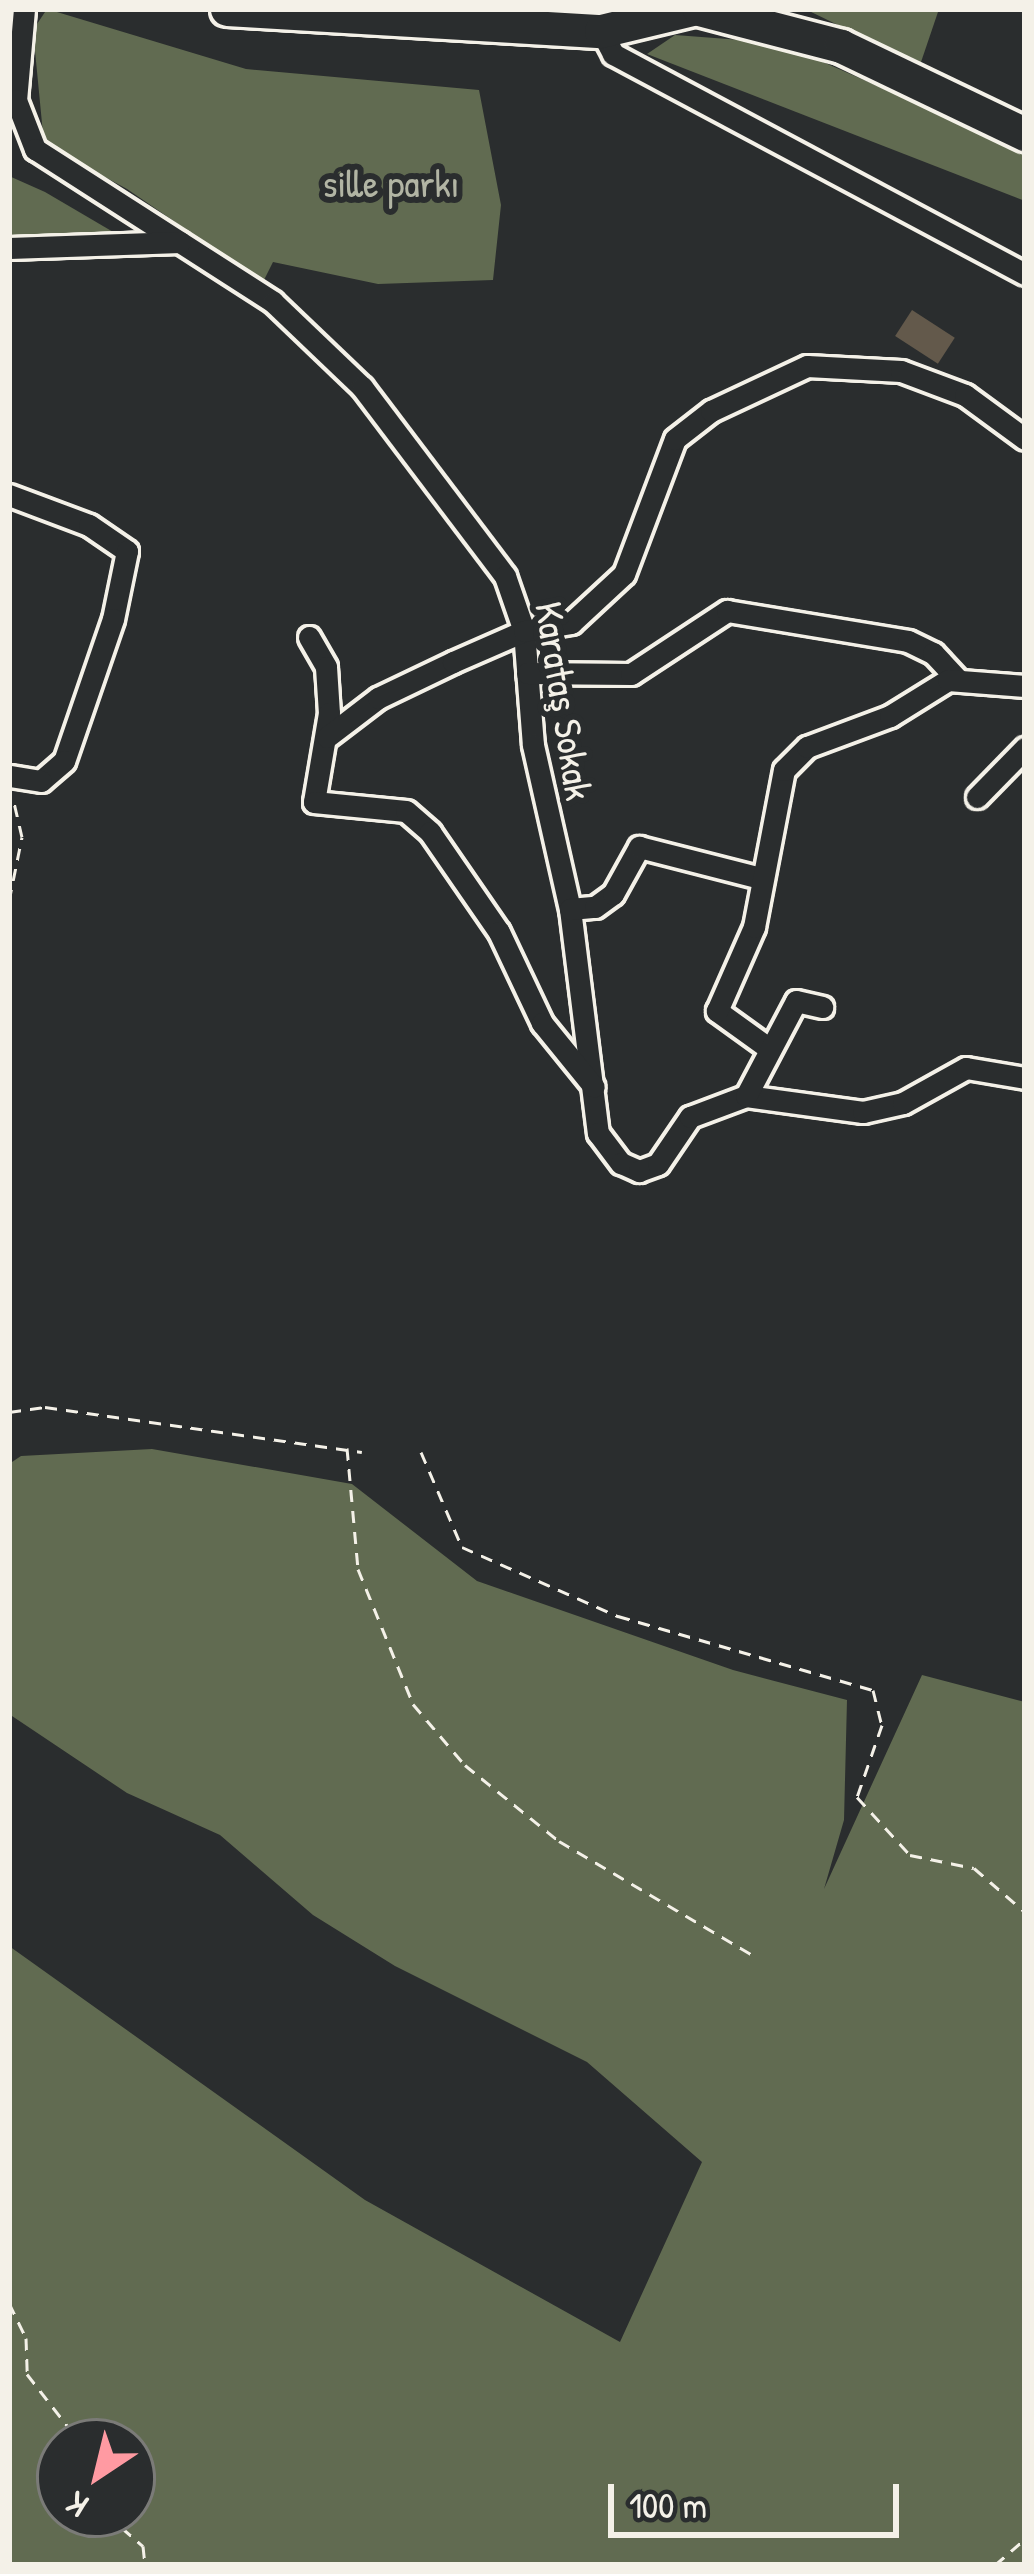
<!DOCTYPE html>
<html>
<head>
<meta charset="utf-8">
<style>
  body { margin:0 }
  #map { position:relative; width:1034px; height:2574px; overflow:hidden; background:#2a2d2e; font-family:"Patrick Hand",sans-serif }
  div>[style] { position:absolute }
  .green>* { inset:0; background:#616b51 }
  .building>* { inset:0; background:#63594b; transform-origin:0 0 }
  .path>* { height:3px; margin-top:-1.5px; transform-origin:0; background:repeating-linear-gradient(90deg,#f4f1e8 0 12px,transparent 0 21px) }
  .roads { filter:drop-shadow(3px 0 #f4f1e8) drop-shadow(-3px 0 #f4f1e8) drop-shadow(0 3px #f4f1e8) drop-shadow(0 -3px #f4f1e8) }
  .minor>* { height:21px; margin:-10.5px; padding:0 10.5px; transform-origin:10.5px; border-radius:10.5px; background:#2a2d2e }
  .secondary>* { height:33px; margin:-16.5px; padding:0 16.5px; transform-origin:16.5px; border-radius:16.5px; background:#2a2d2e }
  span { translate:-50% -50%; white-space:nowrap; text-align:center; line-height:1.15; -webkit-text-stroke:12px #2a2d2e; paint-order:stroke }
  .park-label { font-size:39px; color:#b2b5a4 }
  .street-label { font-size:39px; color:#f4f1e8 }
  .frame { position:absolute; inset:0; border:12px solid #f4f1e8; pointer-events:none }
  .north { position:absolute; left:36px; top:2418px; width:120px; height:120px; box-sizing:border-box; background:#2a2d2e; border:3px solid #7b7b78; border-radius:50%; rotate:215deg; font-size:33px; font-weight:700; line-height:48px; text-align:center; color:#f4f1e8 }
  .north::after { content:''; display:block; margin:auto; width:42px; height:54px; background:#ff9aa2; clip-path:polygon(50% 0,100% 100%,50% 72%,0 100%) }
  .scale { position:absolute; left:608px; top:2484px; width:291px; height:54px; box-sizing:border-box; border:6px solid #f4f1e8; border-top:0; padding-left:15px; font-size:36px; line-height:42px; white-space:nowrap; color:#f4f1e8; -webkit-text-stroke:9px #2a2d2e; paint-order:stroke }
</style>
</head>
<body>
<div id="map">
  <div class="green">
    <i style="clip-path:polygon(47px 9px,246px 69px,479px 90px,501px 205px,493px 280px,378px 284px,273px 262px,263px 282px,127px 189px,44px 144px,33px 30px)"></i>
    <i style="clip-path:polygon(805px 9px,939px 9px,920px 65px)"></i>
    <i style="clip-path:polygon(675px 35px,780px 43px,1025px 151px,1025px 201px,647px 54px)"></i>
    <i style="clip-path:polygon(9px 176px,45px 192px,120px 236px,9px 243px)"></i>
    <i style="clip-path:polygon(evenodd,152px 1449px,352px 1484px,477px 1581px,733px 1670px,847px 1700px,844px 1820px,824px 1889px,922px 1675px,1025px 1702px,1025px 2565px,9px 2565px,9px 1946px,365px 2200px,620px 2342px,702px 2162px,587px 2062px,395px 1966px,313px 1915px,220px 1835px,127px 1793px,9px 1714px,9px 1464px,21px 1456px,152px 1449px,132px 2442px,132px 2514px,60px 2514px,60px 2442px,132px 2442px)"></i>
  </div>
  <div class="building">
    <i style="left:912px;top:310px;width:51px;height:31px;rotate:33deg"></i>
  </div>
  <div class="path">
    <i style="left:9px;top:901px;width:65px;rotate:-78.5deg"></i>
    <i style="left:22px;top:837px;width:40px;rotate:-103deg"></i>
    <i style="left:9px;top:1412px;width:36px;rotate:-8deg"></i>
    <i style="left:45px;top:1407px;width:320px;rotate:8.1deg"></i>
    <i style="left:347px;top:1448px;width:121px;rotate:84.8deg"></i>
    <i style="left:358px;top:1569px;width:146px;rotate:67.8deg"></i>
    <i style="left:413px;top:1704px;width:80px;rotate:49.6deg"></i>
    <i style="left:465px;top:1765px;width:121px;rotate:39deg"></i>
    <i style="left:559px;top:1841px;width:229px;rotate:30.5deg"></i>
    <i style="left:421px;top:1452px;width:103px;rotate:66.7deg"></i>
    <i style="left:462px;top:1547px;width:171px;rotate:23.9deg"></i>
    <i style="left:618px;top:1616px;width:266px;rotate:16.2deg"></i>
    <i style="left:873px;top:1690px;width:36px;rotate:76deg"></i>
    <i style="left:882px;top:1725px;width:76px;rotate:109.1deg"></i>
    <i style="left:857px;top:1797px;width:79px;rotate:47.6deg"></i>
    <i style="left:910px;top:1855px;width:65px;rotate:11.5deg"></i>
    <i style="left:974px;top:1868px;width:67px;rotate:40.8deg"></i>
    <i style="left:9px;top:2303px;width:39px;rotate:64deg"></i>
    <i style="left:26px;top:2338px;width:36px;rotate:88deg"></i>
    <i style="left:27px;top:2374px;width:86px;rotate:52.1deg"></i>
    <i style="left:106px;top:2514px;width:49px;rotate:40.9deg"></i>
    <i style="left:143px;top:2546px;width:19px;rotate:84deg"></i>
    <i style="left:995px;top:2565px;width:40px;rotate:-41deg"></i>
    <i style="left:1024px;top:2565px;width:22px;rotate:-90deg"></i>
  </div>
  <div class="roads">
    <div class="minor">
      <i style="left:24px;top:9px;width:91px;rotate:95deg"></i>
      <i style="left:16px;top:100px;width:53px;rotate:68.8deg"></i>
      <i style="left:35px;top:149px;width:283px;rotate:32.7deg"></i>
      <i style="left:273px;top:302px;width:123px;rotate:43.7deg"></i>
      <i style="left:362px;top:387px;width:237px;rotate:52.9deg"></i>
      <i style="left:505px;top:576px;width:58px;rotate:70.9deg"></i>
      <i style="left:524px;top:631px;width:114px;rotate:85.5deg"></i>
      <i style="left:533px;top:745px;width:168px;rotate:77.3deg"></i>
      <i style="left:570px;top:909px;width:226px;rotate:82.9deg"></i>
      <i style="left:598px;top:1133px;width:38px;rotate:53deg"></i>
      <i style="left:621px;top:1163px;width:20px;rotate:24deg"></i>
      <i style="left:639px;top:1171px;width:20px;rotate:-20deg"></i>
      <i style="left:658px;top:1164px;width:57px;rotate:-55.8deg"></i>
      <i style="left:690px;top:1117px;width:60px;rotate:-20.6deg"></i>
      <i style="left:746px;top:1096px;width:118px;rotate:7.8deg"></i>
      <i style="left:863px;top:1112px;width:41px;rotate:-12.7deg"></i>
      <i style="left:903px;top:1103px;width:72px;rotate:-29.1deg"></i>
      <i style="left:966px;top:1068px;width:60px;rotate:9.6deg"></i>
      <i style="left:601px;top:31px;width:26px;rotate:62deg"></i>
      <i style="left:613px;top:54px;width:467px;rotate:28.1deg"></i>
      <i style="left:9px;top:248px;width:171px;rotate:-2deg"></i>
      <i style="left:9px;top:495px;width:85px;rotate:20.6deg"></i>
      <i style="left:89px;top:525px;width:46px;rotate:34.4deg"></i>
      <i style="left:127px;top:551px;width:69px;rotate:101.6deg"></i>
      <i style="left:113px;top:619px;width:150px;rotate:109deg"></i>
      <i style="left:64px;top:761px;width:30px;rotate:139deg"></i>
      <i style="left:41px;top:781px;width:32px;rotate:-171deg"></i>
      <i style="left:309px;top:637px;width:34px;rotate:60deg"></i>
      <i style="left:326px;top:667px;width:46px;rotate:86.3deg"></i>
      <i style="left:329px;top:713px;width:90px;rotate:99.6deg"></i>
      <i style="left:314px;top:802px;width:92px;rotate:5.6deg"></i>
      <i style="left:406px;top:811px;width:32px;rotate:41deg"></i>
      <i style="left:430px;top:832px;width:121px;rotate:55.4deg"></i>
      <i style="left:499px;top:932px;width:101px;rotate:64.7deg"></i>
      <i style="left:542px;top:1023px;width:82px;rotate:50.9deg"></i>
      <i style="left:527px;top:673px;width:104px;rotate:0.6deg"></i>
      <i style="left:631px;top:674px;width:115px;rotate:-33.3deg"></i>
      <i style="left:727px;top:611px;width:183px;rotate:9.4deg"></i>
      <i style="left:908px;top:641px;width:28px;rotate:26deg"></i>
      <i style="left:933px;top:653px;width:37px;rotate:47deg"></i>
      <i style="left:327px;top:737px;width:64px;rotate:-37.4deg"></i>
      <i style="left:378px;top:698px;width:83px;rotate:-25.6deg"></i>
      <i style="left:453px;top:662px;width:77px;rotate:-23.6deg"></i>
      <i style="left:524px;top:631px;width:48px;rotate:-9.7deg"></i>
      <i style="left:571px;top:623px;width:72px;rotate:-42.8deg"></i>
      <i style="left:624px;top:574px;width:144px;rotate:-69.3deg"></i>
      <i style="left:675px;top:439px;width:46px;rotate:-37.9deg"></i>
      <i style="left:711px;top:411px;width:106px;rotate:-25.1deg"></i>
      <i style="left:807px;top:366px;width:94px;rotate:3deg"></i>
      <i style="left:901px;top:371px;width:68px;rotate:20.6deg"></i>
      <i style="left:965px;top:395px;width:74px;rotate:36.3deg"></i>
      <i style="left:977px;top:797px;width:69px;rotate:-45.6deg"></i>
      <i style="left:570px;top:909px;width:25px;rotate:-5deg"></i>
      <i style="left:595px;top:907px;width:22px;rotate:-36deg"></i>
      <i style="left:613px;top:894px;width:54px;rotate:-61deg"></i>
      <i style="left:639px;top:847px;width:126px;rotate:14.3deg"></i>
      <i style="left:767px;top:1047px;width:62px;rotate:-144.2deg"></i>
      <i style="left:717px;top:1011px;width:92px;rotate:-66.2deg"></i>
      <i style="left:754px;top:927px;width:160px;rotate:-79.2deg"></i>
      <i style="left:784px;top:770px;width:33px;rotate:-45deg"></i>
      <i style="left:807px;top:747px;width:89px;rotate:-20.5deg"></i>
      <i style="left:890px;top:716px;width:68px;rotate:-31.8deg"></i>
      <i style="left:948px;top:680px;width:77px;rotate:4.5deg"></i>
      <i style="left:746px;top:1096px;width:107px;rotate:-62.2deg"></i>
      <i style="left:796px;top:1001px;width:27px;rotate:13deg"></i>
    </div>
    <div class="secondary">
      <i style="left:227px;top:9px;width:375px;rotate:3.4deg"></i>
      <i style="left:601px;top:31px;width:94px;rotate:-13.6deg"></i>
      <i style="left:699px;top:9px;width:147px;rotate:14.6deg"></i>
      <i style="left:841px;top:46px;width:204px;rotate:25.6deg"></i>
    </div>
  </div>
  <div class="park-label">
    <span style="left:391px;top:183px">sille parkı</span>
  </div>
  <div class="street-label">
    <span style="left:564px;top:701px;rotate:81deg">Karataş Sokak</span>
  </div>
  <div class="frame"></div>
  <div class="north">K</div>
  <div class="scale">100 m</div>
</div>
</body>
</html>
